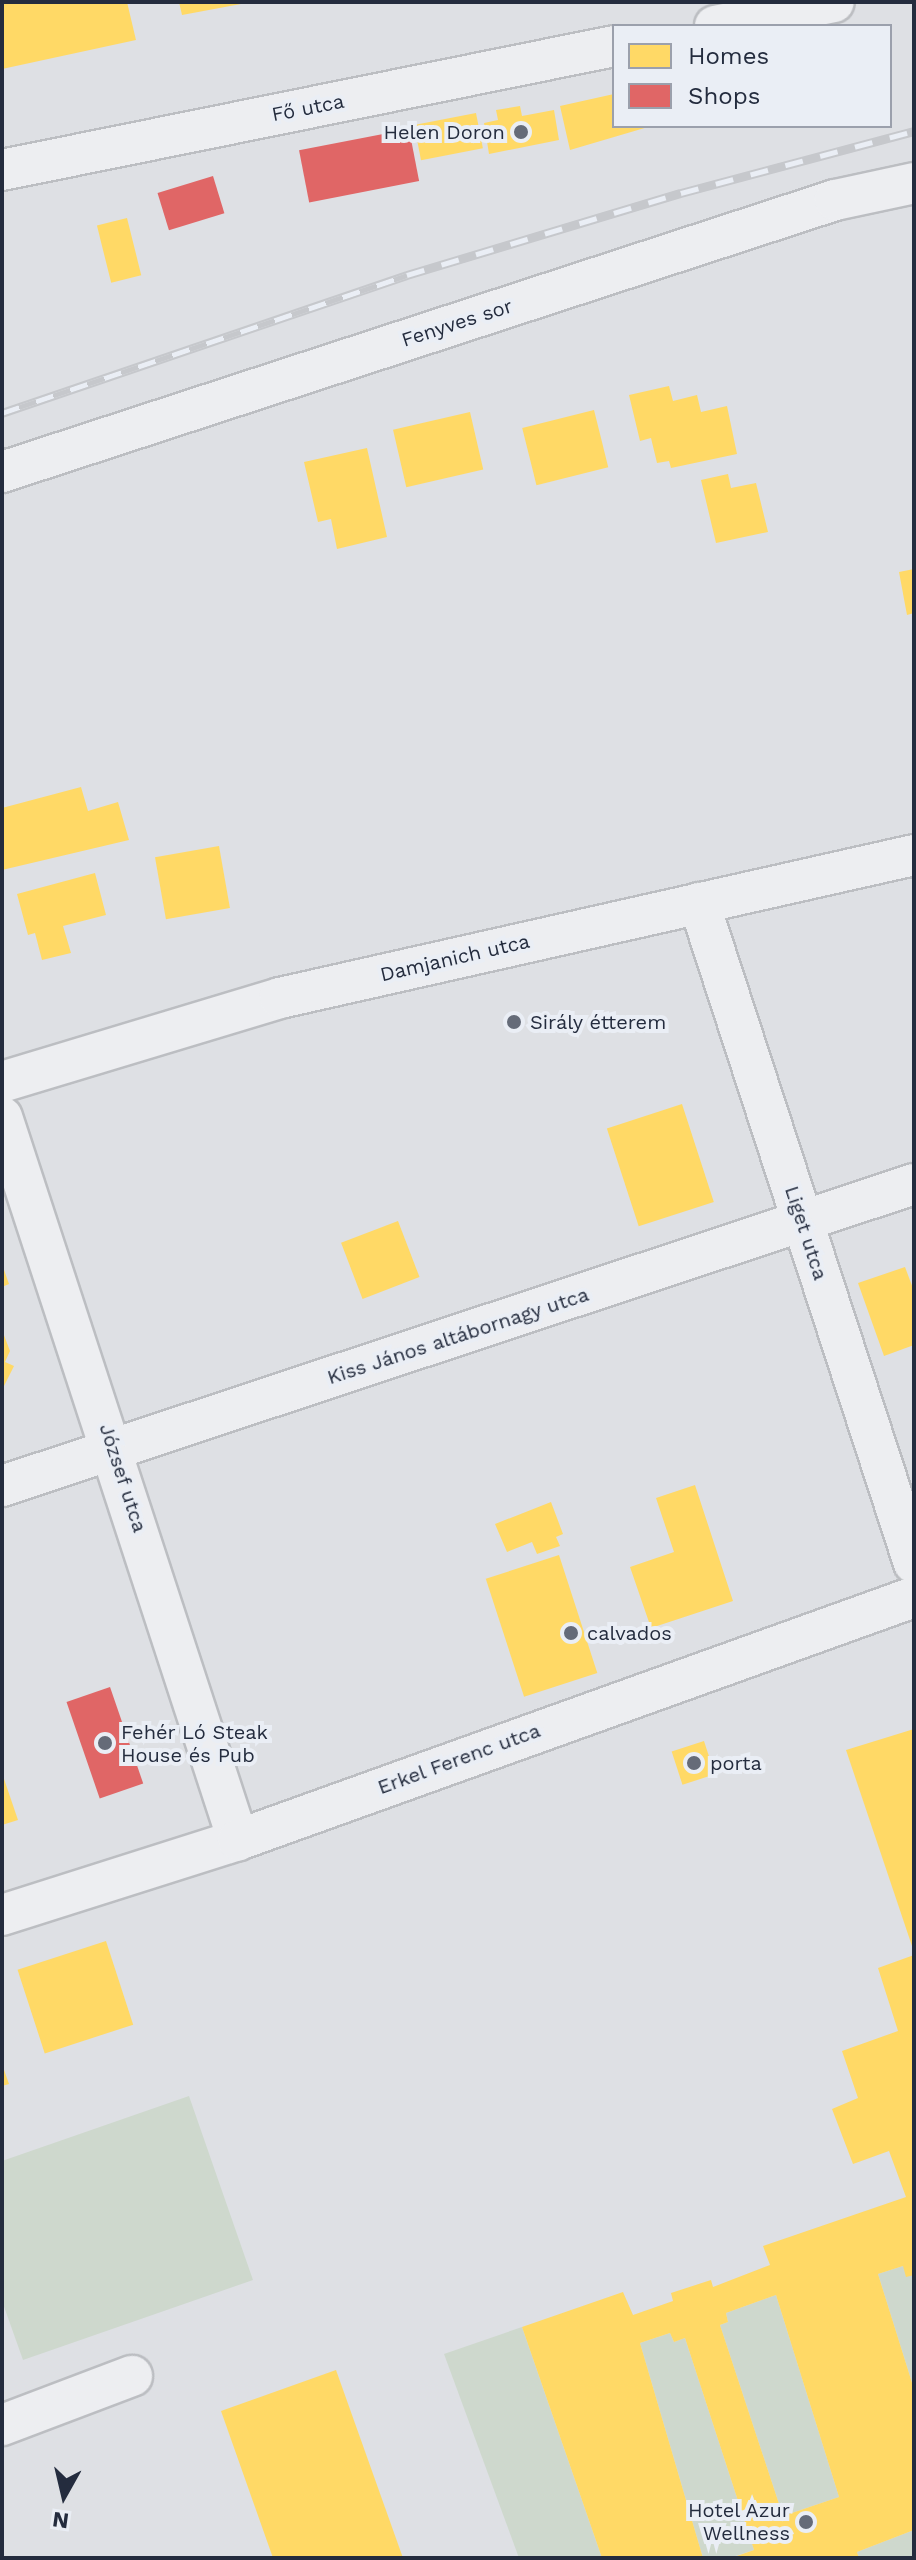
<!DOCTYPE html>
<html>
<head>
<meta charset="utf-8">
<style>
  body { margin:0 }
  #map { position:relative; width:916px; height:2560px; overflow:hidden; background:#dee0e4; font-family:"Work Sans",sans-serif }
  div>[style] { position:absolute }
  .green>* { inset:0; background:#ced8cd }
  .homes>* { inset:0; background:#ffd966; transform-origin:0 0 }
  .shops>* { inset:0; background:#e06666; transform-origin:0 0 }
  .roads { filter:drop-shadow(2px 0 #bcbec2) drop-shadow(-2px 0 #bcbec2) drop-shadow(0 2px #bcbec2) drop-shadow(0 -2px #bcbec2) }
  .street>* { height:40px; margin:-20px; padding:0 20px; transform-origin:20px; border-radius:20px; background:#edeef1 }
  .rail>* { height:9px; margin-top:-4.5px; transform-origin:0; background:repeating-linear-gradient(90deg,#eaeef5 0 18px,#c6c8cc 0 36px); box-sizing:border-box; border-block:2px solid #c6c8cc }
  .dots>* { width:22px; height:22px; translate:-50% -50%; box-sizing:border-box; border:4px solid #eaeef5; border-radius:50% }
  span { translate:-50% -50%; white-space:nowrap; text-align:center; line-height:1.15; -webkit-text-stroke:8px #eaeef5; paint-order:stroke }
  .street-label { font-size:20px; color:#242c3e }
  .poi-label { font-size:20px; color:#242c3e }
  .right { translate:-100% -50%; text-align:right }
  .left { translate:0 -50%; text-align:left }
  .frame { position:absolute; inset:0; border:4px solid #242c3e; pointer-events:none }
  .legend { position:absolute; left:612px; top:24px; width:280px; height:104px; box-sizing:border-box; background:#eaeef5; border:2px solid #9ba0ac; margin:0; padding:10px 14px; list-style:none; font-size:24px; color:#242c3e }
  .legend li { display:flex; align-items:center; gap:16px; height:40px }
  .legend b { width:40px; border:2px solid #9ba0ac }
  .north { position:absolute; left:24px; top:2456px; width:80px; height:80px; -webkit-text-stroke:6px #eaeef5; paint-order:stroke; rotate:188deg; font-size:22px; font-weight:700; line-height:32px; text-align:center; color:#242c3e }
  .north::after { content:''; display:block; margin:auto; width:28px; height:36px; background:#242c3e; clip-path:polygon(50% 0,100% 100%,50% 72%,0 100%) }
</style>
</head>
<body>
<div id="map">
  <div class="green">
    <i style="clip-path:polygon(189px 2096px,253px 2280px,23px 2360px,2px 2301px,2px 2161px)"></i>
    <i style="clip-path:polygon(903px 2266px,914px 2275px,914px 2389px,878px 2274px)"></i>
    <i style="clip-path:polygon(776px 2295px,839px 2497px,783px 2516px,720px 2325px,728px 2322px,726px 2313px)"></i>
    <i style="clip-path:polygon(522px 2327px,602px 2558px,519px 2558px,444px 2354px)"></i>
    <i style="clip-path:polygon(670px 2333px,674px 2342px,685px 2338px,754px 2550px,729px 2558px,703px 2558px,640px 2343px)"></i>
    <i style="clip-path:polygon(914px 2530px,914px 2558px,859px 2558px,857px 2552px)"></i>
  </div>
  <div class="homes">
    <i style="clip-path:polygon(2px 2px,127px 2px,136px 40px,2px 69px)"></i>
    <i style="clip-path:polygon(179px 2px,241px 2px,241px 4px,182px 15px)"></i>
    <i style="clip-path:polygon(614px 94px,614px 126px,648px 127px,570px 150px,560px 106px)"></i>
    <i style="clip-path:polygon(520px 106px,522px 116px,554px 110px,559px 140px,489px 154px,484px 123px,498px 120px,496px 110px)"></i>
    <i style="left:476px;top:113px;width:36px;height:63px;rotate:79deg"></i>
    <i style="left:127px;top:218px;width:59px;height:31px;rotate:76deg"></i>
    <i style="clip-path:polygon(669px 386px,673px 401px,697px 395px,701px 412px,727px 406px,737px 454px,671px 468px,669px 461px,657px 463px,651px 438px,640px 441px,629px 395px)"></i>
    <i style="left:594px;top:410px;width:59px;height:74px;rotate:76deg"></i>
    <i style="left:470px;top:412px;width:59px;height:79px;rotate:77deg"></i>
    <i style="clip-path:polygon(367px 448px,387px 537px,337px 549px,331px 519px,318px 522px,304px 462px)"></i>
    <i style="clip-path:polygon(728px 474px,731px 488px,756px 483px,768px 532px,716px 543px,701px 480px)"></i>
    <i style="clip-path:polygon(914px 569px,914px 613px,907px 615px,899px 572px)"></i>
    <i style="clip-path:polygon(81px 787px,88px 811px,118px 802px,129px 840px,2px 870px,2px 808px)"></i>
    <i style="left:219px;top:846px;width:63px;height:65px;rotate:80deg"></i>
    <i style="clip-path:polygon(95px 873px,106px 915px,63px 926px,71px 953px,42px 960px,35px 933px,28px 935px,17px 894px)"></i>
    <i style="left:682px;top:1104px;width:103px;height:79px;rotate:72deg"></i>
    <i style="left:398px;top:1221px;width:60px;height:61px;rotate:69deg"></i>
    <i style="clip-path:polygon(2px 1264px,9px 1284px,2px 1287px)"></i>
    <i style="clip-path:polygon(905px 1267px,914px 1291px,914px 1345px,884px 1356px,858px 1283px)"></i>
    <i style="clip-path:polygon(2px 1330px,10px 1351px,5px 1362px,14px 1366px,2px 1390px)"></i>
    <i style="clip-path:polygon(695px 1485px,733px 1601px,651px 1628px,630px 1567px,674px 1552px,656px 1498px)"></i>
    <i style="clip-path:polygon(551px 1502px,563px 1534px,556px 1537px,560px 1546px,537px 1554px,532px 1542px,507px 1552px,495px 1524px)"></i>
    <i style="left:559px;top:1555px;width:124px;height:77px;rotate:72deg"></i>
    <i style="clip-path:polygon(914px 1729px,914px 1949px,913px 1949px,846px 1750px)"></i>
    <i style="left:704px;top:1741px;width:35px;height:34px;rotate:72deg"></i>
    <i style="clip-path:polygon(2px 1773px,18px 1820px,2px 1825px)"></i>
    <i style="left:106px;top:1941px;width:88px;height:93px;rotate:72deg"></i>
    <i style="clip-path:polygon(evenodd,914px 1955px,914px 2275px,906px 2277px,903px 2266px,878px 2274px,914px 2389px,914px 2530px,857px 2552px,859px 2558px,731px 2558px,754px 2550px,685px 2338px,674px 2342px,670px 2333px,640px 2343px,703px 2558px,602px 2558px,522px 2327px,623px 2292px,633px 2315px,673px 2301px,671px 2293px,711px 2280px,713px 2287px,770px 2265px,763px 2246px,906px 2197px,889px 2151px,853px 2164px,832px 2109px,858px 2098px,842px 2051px,898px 2031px,878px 1968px,914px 1955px,776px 2295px,839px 2497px,783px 2516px,720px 2325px,728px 2322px,726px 2313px,776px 2295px)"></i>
    <i style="clip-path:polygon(2px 2064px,9px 2084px,2px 2086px)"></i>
    <i style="clip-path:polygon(336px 2370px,403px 2558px,273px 2558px,221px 2411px)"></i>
  </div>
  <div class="shops">
    <i style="left:409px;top:129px;width:53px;height:112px;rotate:79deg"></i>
    <i style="left:213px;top:176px;width:39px;height:58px;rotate:73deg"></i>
    <i style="left:110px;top:1687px;width:102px;height:46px;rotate:71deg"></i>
  </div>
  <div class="roads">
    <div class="street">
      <i style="left:715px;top:26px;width:121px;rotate:-11.4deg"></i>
      <i style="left:2px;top:170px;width:624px;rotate:-11.45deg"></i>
      <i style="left:2px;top:472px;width:876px;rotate:-18.08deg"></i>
      <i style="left:835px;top:200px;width:81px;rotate:-12.1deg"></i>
      <i style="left:699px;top:903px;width:694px;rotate:71.96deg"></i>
      <i style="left:2px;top:1082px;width:290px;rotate:-16.8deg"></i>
      <i style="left:280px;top:998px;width:650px;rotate:-12.71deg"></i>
      <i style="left:2px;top:1117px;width:761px;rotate:71.92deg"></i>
      <i style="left:2px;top:1486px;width:961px;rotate:-18.32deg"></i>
      <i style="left:2px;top:1915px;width:248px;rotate:-17.6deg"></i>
      <i style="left:238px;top:1840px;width:718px;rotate:-19.77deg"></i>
      <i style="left:2px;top:2425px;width:139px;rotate:-20.7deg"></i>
    </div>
  </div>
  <div class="rail">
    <i style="left:2px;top:413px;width:428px;rotate:-18.8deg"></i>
    <i style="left:407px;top:275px;width:286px;rotate:-16.7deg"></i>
    <i style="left:681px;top:193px;width:241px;rotate:-14.9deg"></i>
  </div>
  <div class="dots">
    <i style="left:521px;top:132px;background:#656b78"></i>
    <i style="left:514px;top:1022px;background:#656b78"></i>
    <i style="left:571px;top:1633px;background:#656b78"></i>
    <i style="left:105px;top:1743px;background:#656b78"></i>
    <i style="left:694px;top:1763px;background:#656b78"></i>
    <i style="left:806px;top:2522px;background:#656b78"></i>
  </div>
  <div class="street-label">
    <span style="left:308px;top:108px;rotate:-11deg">Fő utca</span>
    <span style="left:457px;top:323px;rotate:-18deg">Fenyves sor</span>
    <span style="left:455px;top:958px;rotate:-13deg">Damjanich utca</span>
    <span style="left:806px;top:1233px;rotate:72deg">Liget utca</span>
    <span style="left:458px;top:1336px;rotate:-18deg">Kiss János altábornagy utca</span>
    <span style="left:123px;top:1478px;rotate:72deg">József utca</span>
    <span style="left:459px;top:1759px;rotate:-20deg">Erkel Ferenc utca</span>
  </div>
  <div class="poi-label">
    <span class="right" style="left:505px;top:132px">Helen Doron</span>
    <span class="left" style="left:530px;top:1022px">Sirály étterem</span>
    <span class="left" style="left:587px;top:1633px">calvados</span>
    <span class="left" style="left:121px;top:1744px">Fehér Ló Steak<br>House és Pub</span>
    <span class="left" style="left:710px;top:1763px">porta</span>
    <span class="right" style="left:790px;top:2522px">Hotel Azur<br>Wellness</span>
  </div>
  <div class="frame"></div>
  <ul class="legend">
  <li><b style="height:22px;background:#ffd966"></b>Homes</li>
  <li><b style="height:22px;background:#e06666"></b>Shops</li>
  </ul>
  <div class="north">N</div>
</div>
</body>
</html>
